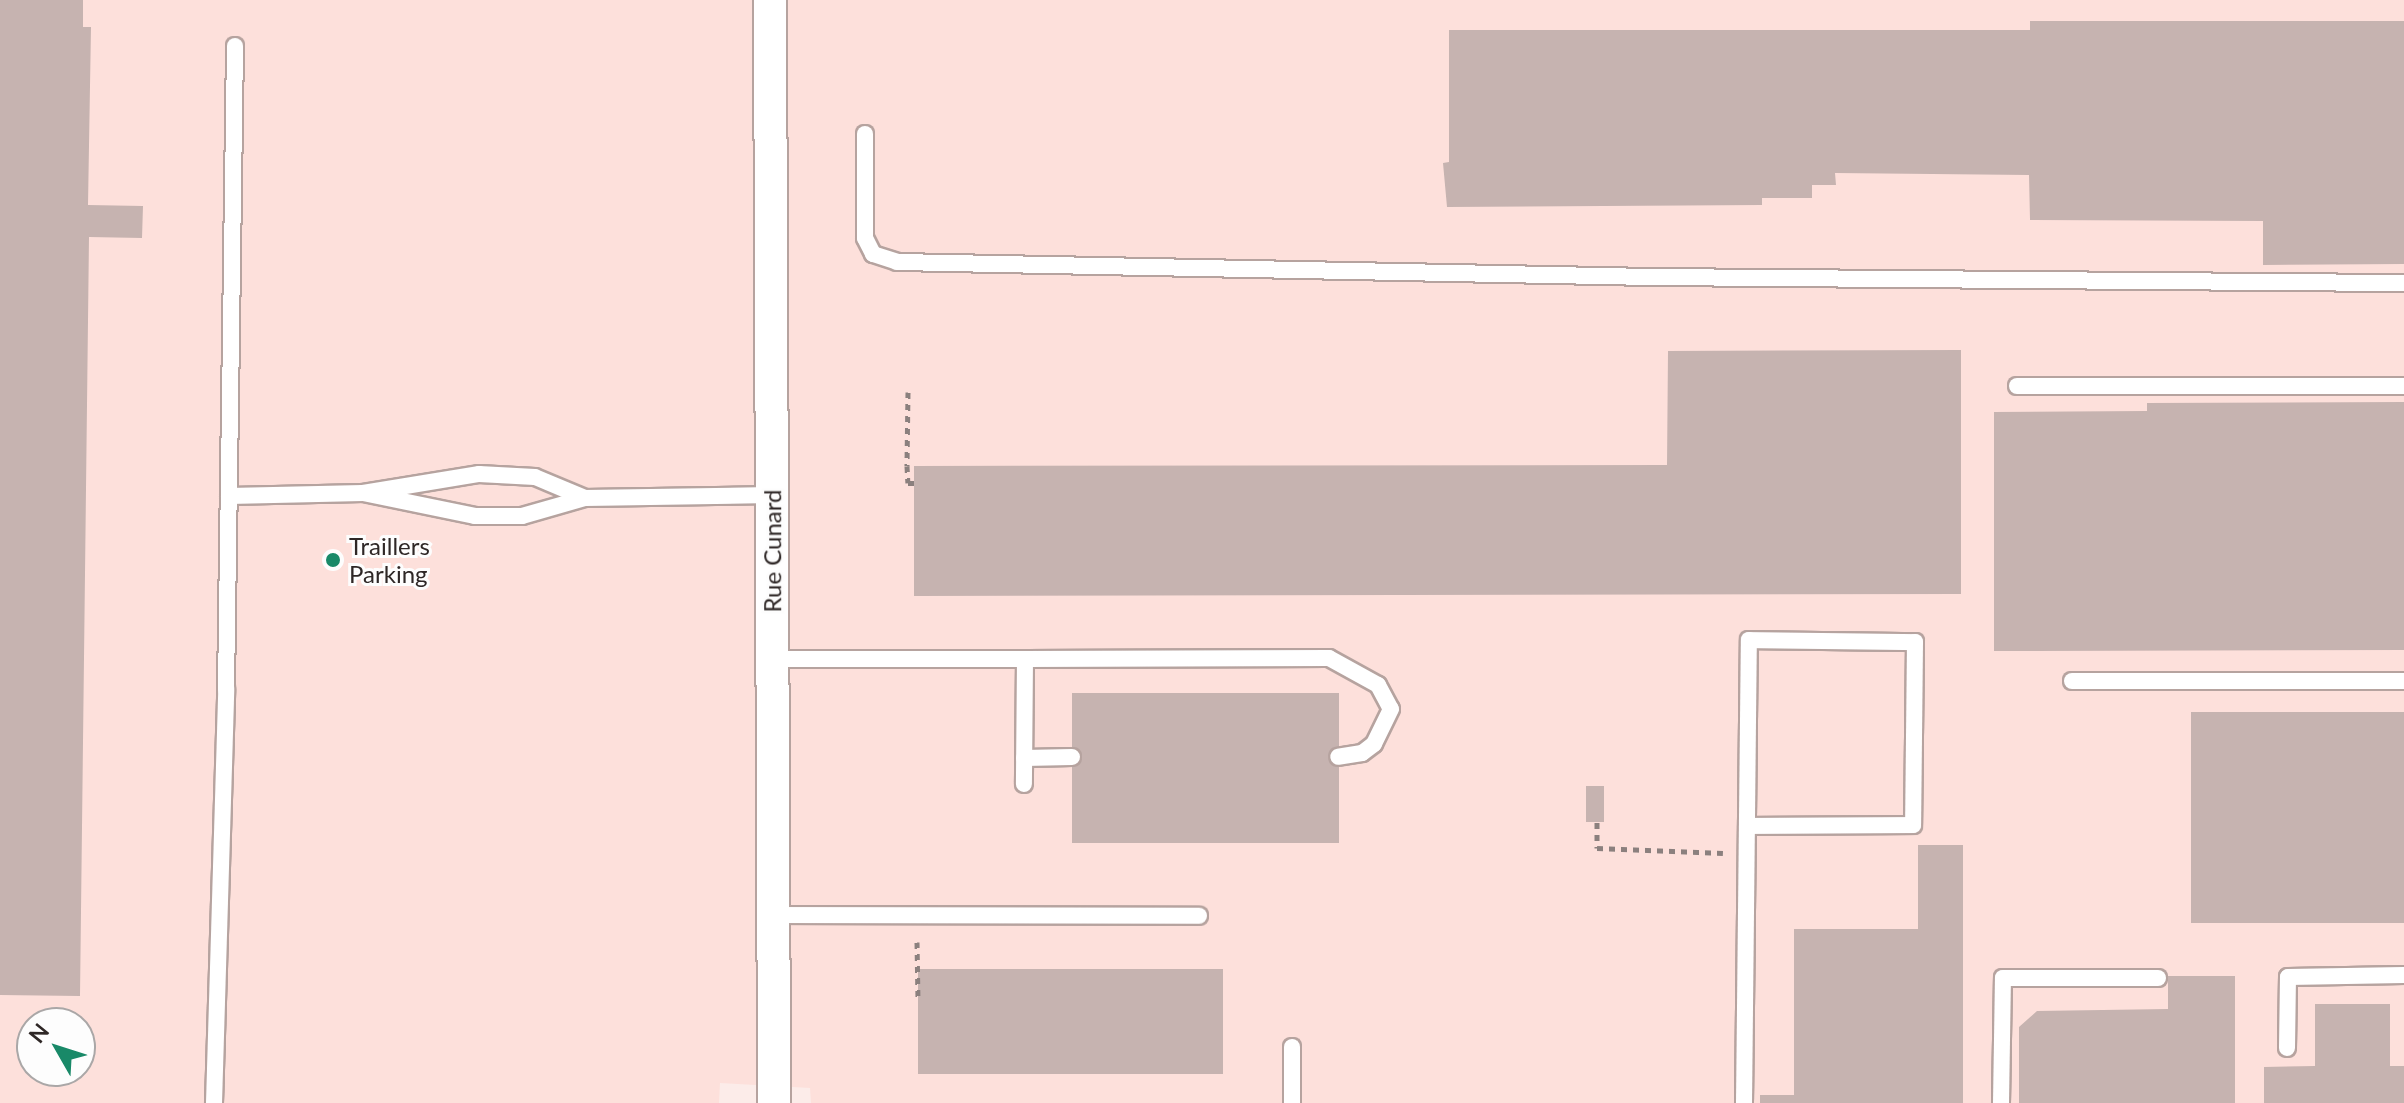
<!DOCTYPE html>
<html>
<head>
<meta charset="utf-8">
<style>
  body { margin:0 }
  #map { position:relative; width:2404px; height:1103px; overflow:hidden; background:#fcece9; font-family:Lato,sans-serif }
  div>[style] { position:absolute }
  .built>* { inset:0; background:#fde0db }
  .building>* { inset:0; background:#c6b3b0; transform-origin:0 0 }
  .path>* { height:5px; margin-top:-2.5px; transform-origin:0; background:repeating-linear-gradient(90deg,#8b807e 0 6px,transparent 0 12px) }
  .roads { filter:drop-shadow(2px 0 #b6a39f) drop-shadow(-2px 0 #b6a39f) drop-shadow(0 2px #b6a39f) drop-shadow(0 -2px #b6a39f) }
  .service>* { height:16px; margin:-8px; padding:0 8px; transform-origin:8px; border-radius:8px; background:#fff }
  .minor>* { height:32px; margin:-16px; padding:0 16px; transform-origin:16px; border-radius:16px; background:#fff }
  .dots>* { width:22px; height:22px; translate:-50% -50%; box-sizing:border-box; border:4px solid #fdfdfd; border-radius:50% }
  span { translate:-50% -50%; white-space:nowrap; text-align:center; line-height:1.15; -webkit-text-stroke:6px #fdfdfd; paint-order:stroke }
  .poi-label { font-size:24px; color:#2e2726 }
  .left { translate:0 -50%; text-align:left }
  .street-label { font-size:24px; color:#2e2726 }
  .north { position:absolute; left:16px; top:1007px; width:80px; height:80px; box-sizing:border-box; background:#fdfdfd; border:2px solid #aaa7a7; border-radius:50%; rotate:309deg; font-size:22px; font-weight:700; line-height:32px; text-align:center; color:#2e2726 }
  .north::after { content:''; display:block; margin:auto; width:28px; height:36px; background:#198968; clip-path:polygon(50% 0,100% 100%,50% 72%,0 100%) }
</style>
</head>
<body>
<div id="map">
  <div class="built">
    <i style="clip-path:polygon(evenodd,0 0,2404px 0,2404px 1103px,811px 1103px,810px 1088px,720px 1083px,719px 1103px,0 1103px,0 0,32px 1023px,80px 1023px,80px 1071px,32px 1071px,32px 1023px)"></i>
  </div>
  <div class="building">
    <i style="clip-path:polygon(0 0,83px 0,83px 27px,91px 27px,88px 205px,143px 206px,142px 238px,89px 237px,80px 996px,0 995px)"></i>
    <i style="clip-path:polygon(2030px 21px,2404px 21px,2404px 264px,2263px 265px,2263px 221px,2030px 220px,2029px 175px,1835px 173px,1836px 185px,1812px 185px,1812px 198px,1762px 198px,1762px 205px,1447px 207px,1443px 163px,1449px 162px,1449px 30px,2030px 30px)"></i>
    <i style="clip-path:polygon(1961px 350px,1961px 594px,914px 596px,914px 466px,1667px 465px,1668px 351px)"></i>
    <i style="clip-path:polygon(2404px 402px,2404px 650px,1994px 651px,1994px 412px,2147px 411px,2147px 403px)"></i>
    <i style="left:1072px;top:693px;width:267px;height:150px"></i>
    <i style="left:2191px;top:712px;width:213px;height:211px"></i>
    <i style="left:1586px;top:786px;width:18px;height:36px"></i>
    <i style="clip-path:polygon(1918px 845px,1963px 845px,1963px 1103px,1760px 1103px,1760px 1095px,1794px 1095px,1794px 929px,1918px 929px)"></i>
    <i style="left:1223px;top:969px;width:105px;height:305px;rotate:90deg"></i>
    <i style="clip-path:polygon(2168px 976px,2235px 976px,2235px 1103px,2019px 1103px,2019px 1027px,2037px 1011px,2168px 1009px)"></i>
    <i style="clip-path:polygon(2315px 1004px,2390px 1004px,2390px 1066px,2404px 1066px,2404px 1103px,2264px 1103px,2264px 1067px,2315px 1066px)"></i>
  </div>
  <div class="path">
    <i style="left:908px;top:392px;width:74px;rotate:90.8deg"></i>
    <i style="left:907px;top:466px;width:17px;rotate:87deg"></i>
    <i style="left:908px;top:483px;width:6px"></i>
    <i style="left:1597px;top:822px;width:26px;rotate:90deg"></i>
    <i style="left:1597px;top:848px;width:126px;rotate:2.3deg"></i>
    <i style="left:917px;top:942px;width:55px;rotate:89deg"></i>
  </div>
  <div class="roads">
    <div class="service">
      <i style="left:865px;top:134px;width:104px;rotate:90deg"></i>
      <i style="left:865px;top:238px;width:18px;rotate:63deg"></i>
      <i style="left:873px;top:254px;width:25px;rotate:18deg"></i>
      <i style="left:897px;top:262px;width:753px;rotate:1.14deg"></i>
      <i style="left:1650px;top:277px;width:754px;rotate:0.46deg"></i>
      <i style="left:2017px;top:386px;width:387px"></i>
      <i style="left:363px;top:493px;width:114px;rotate:11.6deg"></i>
      <i style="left:475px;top:516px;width:47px"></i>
      <i style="left:522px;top:516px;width:66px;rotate:-15.9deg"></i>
      <i style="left:585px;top:498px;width:187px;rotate:-0.9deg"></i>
      <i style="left:229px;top:496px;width:134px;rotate:-1.3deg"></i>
      <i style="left:363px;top:493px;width:118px;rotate:-9.3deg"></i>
      <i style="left:479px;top:474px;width:56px;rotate:3.1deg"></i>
      <i style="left:535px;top:477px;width:54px;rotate:22.8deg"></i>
      <i style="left:772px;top:659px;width:253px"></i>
      <i style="left:1025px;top:659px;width:125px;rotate:90.5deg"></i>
      <i style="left:1025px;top:659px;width:304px;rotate:-0.2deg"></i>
      <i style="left:1329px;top:658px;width:56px;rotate:28.9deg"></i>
      <i style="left:1378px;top:685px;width:27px;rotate:62deg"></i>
      <i style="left:1391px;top:709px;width:39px;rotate:116deg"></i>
      <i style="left:1374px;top:744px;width:15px;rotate:143deg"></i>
      <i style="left:1362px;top:753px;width:24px;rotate:171deg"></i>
      <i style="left:2072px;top:681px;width:332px"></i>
      <i style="left:1024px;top:758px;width:48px;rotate:-1.2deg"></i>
      <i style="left:773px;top:915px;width:426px;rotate:0.1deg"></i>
      <i style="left:1292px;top:1047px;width:56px;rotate:90deg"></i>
      <i style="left:2287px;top:1048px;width:71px;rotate:-89.2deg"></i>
      <i style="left:2288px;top:977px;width:116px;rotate:-1deg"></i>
      <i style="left:214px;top:1103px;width:413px;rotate:-88.3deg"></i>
      <i style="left:226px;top:690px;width:644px;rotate:-89.2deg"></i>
      <i style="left:1744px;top:1103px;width:463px;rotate:-89.4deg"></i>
      <i style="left:1749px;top:640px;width:166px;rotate:0.7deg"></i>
      <i style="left:1915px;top:642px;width:183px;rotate:90.6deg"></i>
      <i style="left:1913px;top:825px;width:166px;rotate:179.7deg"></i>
      <i style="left:2001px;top:1103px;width:125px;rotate:-89.1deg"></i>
      <i style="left:2003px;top:978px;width:155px"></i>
    </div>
    <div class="minor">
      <i style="left:770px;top:0;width:1103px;rotate:89.79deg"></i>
    </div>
  </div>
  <div class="dots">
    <i style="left:333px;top:560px;background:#198968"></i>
  </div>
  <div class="poi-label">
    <span class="left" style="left:349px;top:560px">Traillers<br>Parking</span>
  </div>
  <div class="street-label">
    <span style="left:772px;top:551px;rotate:-90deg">Rue Cunard</span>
  </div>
  <div class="north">N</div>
</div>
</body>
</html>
